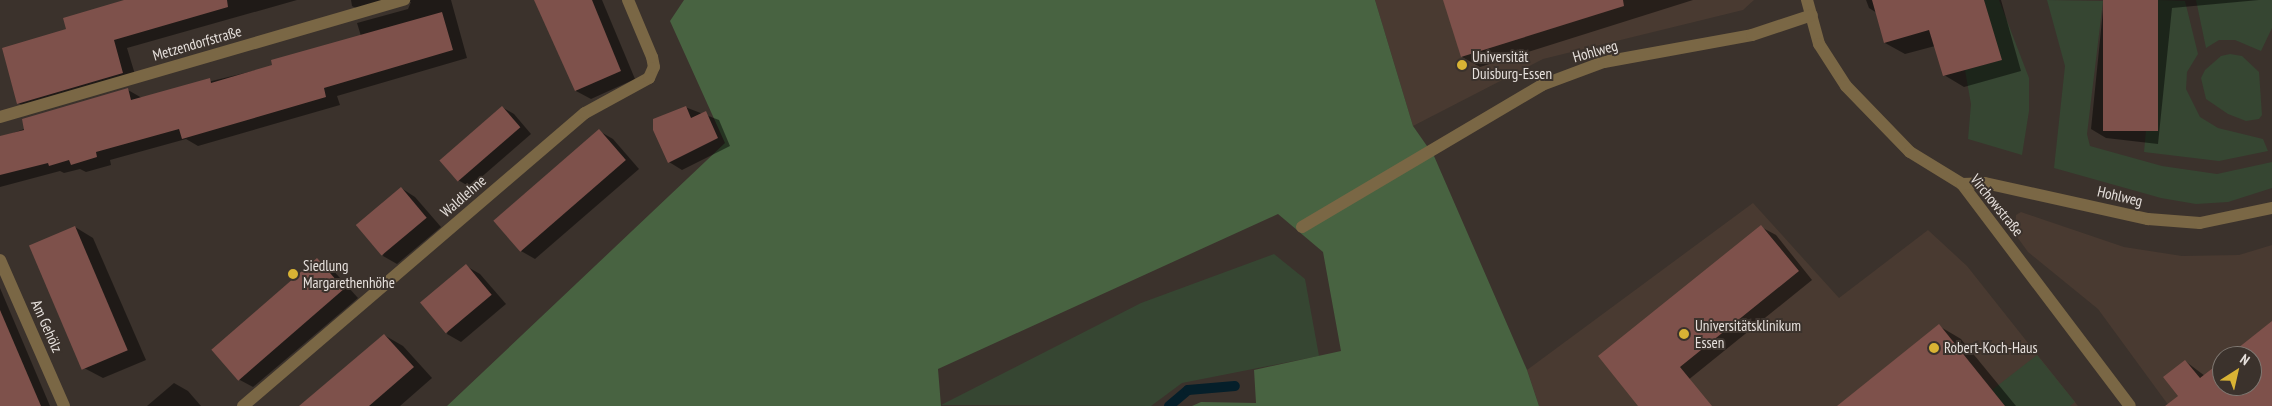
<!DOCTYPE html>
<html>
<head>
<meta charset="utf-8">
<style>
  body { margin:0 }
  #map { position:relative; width:2272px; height:406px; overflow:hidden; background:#3b322c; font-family:"PT Sans Narrow",sans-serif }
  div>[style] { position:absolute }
  .built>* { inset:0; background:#493a31 }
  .green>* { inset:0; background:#364632 }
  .forest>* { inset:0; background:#486341 }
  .shadow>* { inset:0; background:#0007 }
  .stream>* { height:10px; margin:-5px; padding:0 5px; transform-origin:5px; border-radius:5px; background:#051f2a }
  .building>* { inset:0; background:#7e514b; transform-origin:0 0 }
  .minor>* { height:12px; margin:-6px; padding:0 6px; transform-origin:6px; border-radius:6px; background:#7a6745 }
  .dots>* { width:14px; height:14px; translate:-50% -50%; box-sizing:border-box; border:2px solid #3b322c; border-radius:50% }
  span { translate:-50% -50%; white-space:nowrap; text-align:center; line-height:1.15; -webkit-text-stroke:4px #3b322c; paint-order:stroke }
  .street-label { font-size:15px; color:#e6e0dc }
  .poi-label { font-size:15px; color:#e6e0dc }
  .left { translate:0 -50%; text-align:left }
  .north { position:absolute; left:2212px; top:346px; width:50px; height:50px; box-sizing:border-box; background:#3b322c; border:1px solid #7f7872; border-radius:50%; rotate:35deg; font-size:14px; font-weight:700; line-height:20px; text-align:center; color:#e6e0dc }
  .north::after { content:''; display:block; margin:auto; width:18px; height:22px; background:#d9b334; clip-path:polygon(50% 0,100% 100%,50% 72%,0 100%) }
</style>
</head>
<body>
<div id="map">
  <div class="built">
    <i style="clip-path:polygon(1375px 0,1754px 0,1743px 10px,1543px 59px,1413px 126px)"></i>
    <i style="clip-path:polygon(1753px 203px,1839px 298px,1928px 230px,1967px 266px,2078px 406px,1539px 406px,1527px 370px)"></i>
    <i style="clip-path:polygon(evenodd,2021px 212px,2124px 247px,2182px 256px,2239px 255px,2272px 245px,2272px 406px,2169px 406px,2098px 309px,2028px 252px,2015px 234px,2016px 215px,2021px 212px,2222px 356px,2252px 356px,2252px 386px,2222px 386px,2222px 356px)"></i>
  </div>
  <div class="green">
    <i style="clip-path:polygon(1984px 0,1999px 0,2029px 78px,2029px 111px,2022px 155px,1968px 139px,1971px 104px,1965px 70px,2001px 60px)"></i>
    <i style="clip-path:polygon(2047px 0,2103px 1px,2087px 134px,2090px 146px,2162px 166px,2217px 174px,2272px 162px,2272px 188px,2228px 202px,2196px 204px,2161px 198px,2054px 168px,2065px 66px)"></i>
    <i style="clip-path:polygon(2158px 0,2185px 1px,2198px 54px,2187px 72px,2186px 89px,2200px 117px,2218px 128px,2263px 139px,2268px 151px,2219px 161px,2144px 152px)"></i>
    <i style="clip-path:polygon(2196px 0,2272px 0,2272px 28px,2261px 51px,2235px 40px,2219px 40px,2206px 48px)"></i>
    <i style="clip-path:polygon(2230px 54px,2242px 56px,2259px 72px,2262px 115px,2259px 119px,2246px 121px,2228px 114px,2206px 99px,2201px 78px,2205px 70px,2221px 56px)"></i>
    <i style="clip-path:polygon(1274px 254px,1305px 279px,1319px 356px,1182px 383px,1151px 406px,941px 405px,1141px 303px)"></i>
    <i style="clip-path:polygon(2037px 355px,2075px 402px,2070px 406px,2005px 406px,1992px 390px)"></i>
  </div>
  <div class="forest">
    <i style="clip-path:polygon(684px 0,1375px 0,1413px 126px,1434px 156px,1527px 370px,1539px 406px,1192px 406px,1201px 402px,1256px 403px,1254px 370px,1341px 351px,1323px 252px,1278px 214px,938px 369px,941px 406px,447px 406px,725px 143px,670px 21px)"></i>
  </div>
  <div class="shadow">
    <i style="clip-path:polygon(128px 0,297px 0,127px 48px,137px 81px,33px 111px,18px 103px,68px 30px)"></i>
    <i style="clip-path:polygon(351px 0,451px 0,467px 58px,337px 96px,340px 105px,198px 146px,186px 139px,110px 160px,111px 165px,86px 172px,80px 169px,64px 173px,60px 171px,0 187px,0 138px,128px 90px,142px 98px,274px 66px,361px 36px,357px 23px,408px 9px,411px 2px,367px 14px,352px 6px)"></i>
    <i style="clip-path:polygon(535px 0,602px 0,635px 79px,591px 99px,576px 91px)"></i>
    <i style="clip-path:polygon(1444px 0,1693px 0,1480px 67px,1462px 57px)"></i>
    <i style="clip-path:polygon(1866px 0,2001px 0,2021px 71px,1964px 87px,1944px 75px,1935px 46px,1905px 54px,1885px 43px,1877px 13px,1869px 8px)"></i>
    <i style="clip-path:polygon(2104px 0,2259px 0,2172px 8px,2158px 144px,2106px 138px,2091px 129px)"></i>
    <i style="clip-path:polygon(502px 107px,514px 114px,531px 134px,470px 187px,458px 180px)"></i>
    <i style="clip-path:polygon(685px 107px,719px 120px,730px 146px,682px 170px,669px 162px)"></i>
    <i style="clip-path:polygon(599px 131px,613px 139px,639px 169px,535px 259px,521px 251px)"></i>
    <i style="clip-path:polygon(401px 188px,415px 197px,441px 227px,397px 264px,383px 256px)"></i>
    <i style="clip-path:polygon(75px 227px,93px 238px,146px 360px,103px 378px,84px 368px)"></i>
    <i style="clip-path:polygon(1761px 227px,1776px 235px,1812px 280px,1656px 406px,1643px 406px)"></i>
    <i style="clip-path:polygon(317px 260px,331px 268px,358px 298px,253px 387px,238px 379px,213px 350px)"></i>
    <i style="clip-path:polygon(466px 266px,480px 274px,506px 304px,461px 342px,447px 334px)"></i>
    <i style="clip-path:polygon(0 288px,50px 406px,0 406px)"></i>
    <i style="clip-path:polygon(2272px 322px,2272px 406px,2188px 406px,2185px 361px,2205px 376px,2222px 362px,2222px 386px,2252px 386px,2252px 356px,2230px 356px)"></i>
    <i style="clip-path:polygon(1939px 326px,1961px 339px,2016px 406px,1839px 406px)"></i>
    <i style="clip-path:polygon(384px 335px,403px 346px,432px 378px,400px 406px,308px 406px)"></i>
    <i style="clip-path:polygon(174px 383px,188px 391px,201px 406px,147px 406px)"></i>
  </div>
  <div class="stream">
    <i style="left:1169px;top:406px;width:25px;rotate:-40deg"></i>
    <i style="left:1188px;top:390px;width:47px;rotate:-4.9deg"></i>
  </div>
  <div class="building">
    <i style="clip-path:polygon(124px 0,227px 0,228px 7px,114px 40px,123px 73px,17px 104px,2px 48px,66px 29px,63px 18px)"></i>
    <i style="clip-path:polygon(534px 0,592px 0,621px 71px,575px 91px)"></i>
    <i style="clip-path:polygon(1443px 0,1623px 0,1624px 6px,1461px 57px)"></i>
    <i style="clip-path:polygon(1872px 0,1984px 0,2002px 60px,1943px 76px,1929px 30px,1884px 43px)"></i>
    <i style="left:2103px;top:0;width:55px;height:131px"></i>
    <i style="clip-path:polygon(442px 12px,453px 50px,324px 88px,326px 97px,182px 139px,179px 129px,96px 152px,97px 157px,71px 165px,69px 160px,49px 166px,48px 163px,0 175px,0 136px,24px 130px,22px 119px,128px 88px,131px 100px,210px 78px,211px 83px,272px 65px,271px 60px)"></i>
    <i style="left:502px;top:106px;width:28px;height:83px;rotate:49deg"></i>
    <i style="clip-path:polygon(686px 106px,691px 118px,706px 111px,718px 138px,668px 163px,653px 130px,653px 119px)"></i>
    <i style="left:599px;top:129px;width:41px;height:140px;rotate:49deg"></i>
    <i style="left:401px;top:187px;width:40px;height:59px;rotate:50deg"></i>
    <i style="clip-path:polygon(1761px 225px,1799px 271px,1680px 367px,1712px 406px,1638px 406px,1598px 356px)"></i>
    <i style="left:75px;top:226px;width:135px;height:50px;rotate:67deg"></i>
    <i style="left:317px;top:258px;width:41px;height:140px;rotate:49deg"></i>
    <i style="left:466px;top:264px;width:40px;height:60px;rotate:50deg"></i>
    <i style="clip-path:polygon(0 310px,41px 406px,0 406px)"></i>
    <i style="clip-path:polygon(2272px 321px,2272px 406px,2165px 406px,2178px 396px,2163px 377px,2185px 360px,2200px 378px,2222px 361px,2222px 386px,2252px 386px,2252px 356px,2228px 356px)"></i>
    <i style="clip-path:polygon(1939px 324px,2005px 406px,1837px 406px)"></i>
    <i style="clip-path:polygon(384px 334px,414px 367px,391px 387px,369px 406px,299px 406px)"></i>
  </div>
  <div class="minor">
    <i style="left:1807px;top:0;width:46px;rotate:74.7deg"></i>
    <i style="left:1819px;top:44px;width:50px;rotate:57.3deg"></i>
    <i style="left:1846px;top:86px;width:92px;rotate:45.9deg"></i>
    <i style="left:1910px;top:152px;width:61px;rotate:31.6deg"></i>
    <i style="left:1962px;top:184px;width:278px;rotate:52.9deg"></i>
    <i style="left:0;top:117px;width:421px;rotate:-16.2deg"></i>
    <i style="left:1962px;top:184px;width:23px;rotate:-2deg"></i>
    <i style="left:1985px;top:183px;width:167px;rotate:12.5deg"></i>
    <i style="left:2148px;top:219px;width:52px;rotate:4.4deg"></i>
    <i style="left:2200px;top:223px;width:74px;rotate:-11.8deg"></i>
    <i style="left:1302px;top:227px;width:279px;rotate:-30.6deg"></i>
    <i style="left:1542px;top:85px;width:66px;rotate:-20.4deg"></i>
    <i style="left:1604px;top:62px;width:150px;rotate:-10.3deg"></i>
    <i style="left:1752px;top:35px;width:63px;rotate:-18.4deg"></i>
    <i style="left:0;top:260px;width:159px;rotate:66.3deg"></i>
    <i style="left:243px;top:406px;width:450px;rotate:-40.6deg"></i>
    <i style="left:585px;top:113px;width:73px;rotate:-28.7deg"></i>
    <i style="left:649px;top:78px;width:12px;rotate:-66deg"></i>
    <i style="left:654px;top:67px;width:10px;rotate:-101deg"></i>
    <i style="left:652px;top:57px;width:62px;rotate:-112.8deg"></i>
  </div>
  <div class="dots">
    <i style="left:1462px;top:65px;background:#d9b334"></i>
    <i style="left:293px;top:274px;background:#d9b334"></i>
    <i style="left:1684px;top:334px;background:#d9b334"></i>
    <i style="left:1934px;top:348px;background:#d9b334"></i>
  </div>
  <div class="street-label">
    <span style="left:197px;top:43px;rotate:-16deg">Metzendorfstraße</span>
    <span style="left:1595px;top:51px;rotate:-16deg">Hohlweg</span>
    <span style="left:463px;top:196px;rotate:-41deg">Waldlehne</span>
    <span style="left:2120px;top:196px;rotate:13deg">Hohlweg</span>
    <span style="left:1997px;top:205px;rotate:51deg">Virchowstraße</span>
    <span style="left:47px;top:326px;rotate:66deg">Am Gehölz</span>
  </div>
  <div class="poi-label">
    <span class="left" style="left:1472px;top:65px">Universität<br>Duisburg-Essen</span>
    <span class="left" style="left:303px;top:274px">Siedlung<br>Margarethenhöhe</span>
    <span class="left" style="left:1695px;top:334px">Universitätsklinikum<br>Essen</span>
    <span class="left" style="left:1944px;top:348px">Robert-Koch-Haus</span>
  </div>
  <div class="north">N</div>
</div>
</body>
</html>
